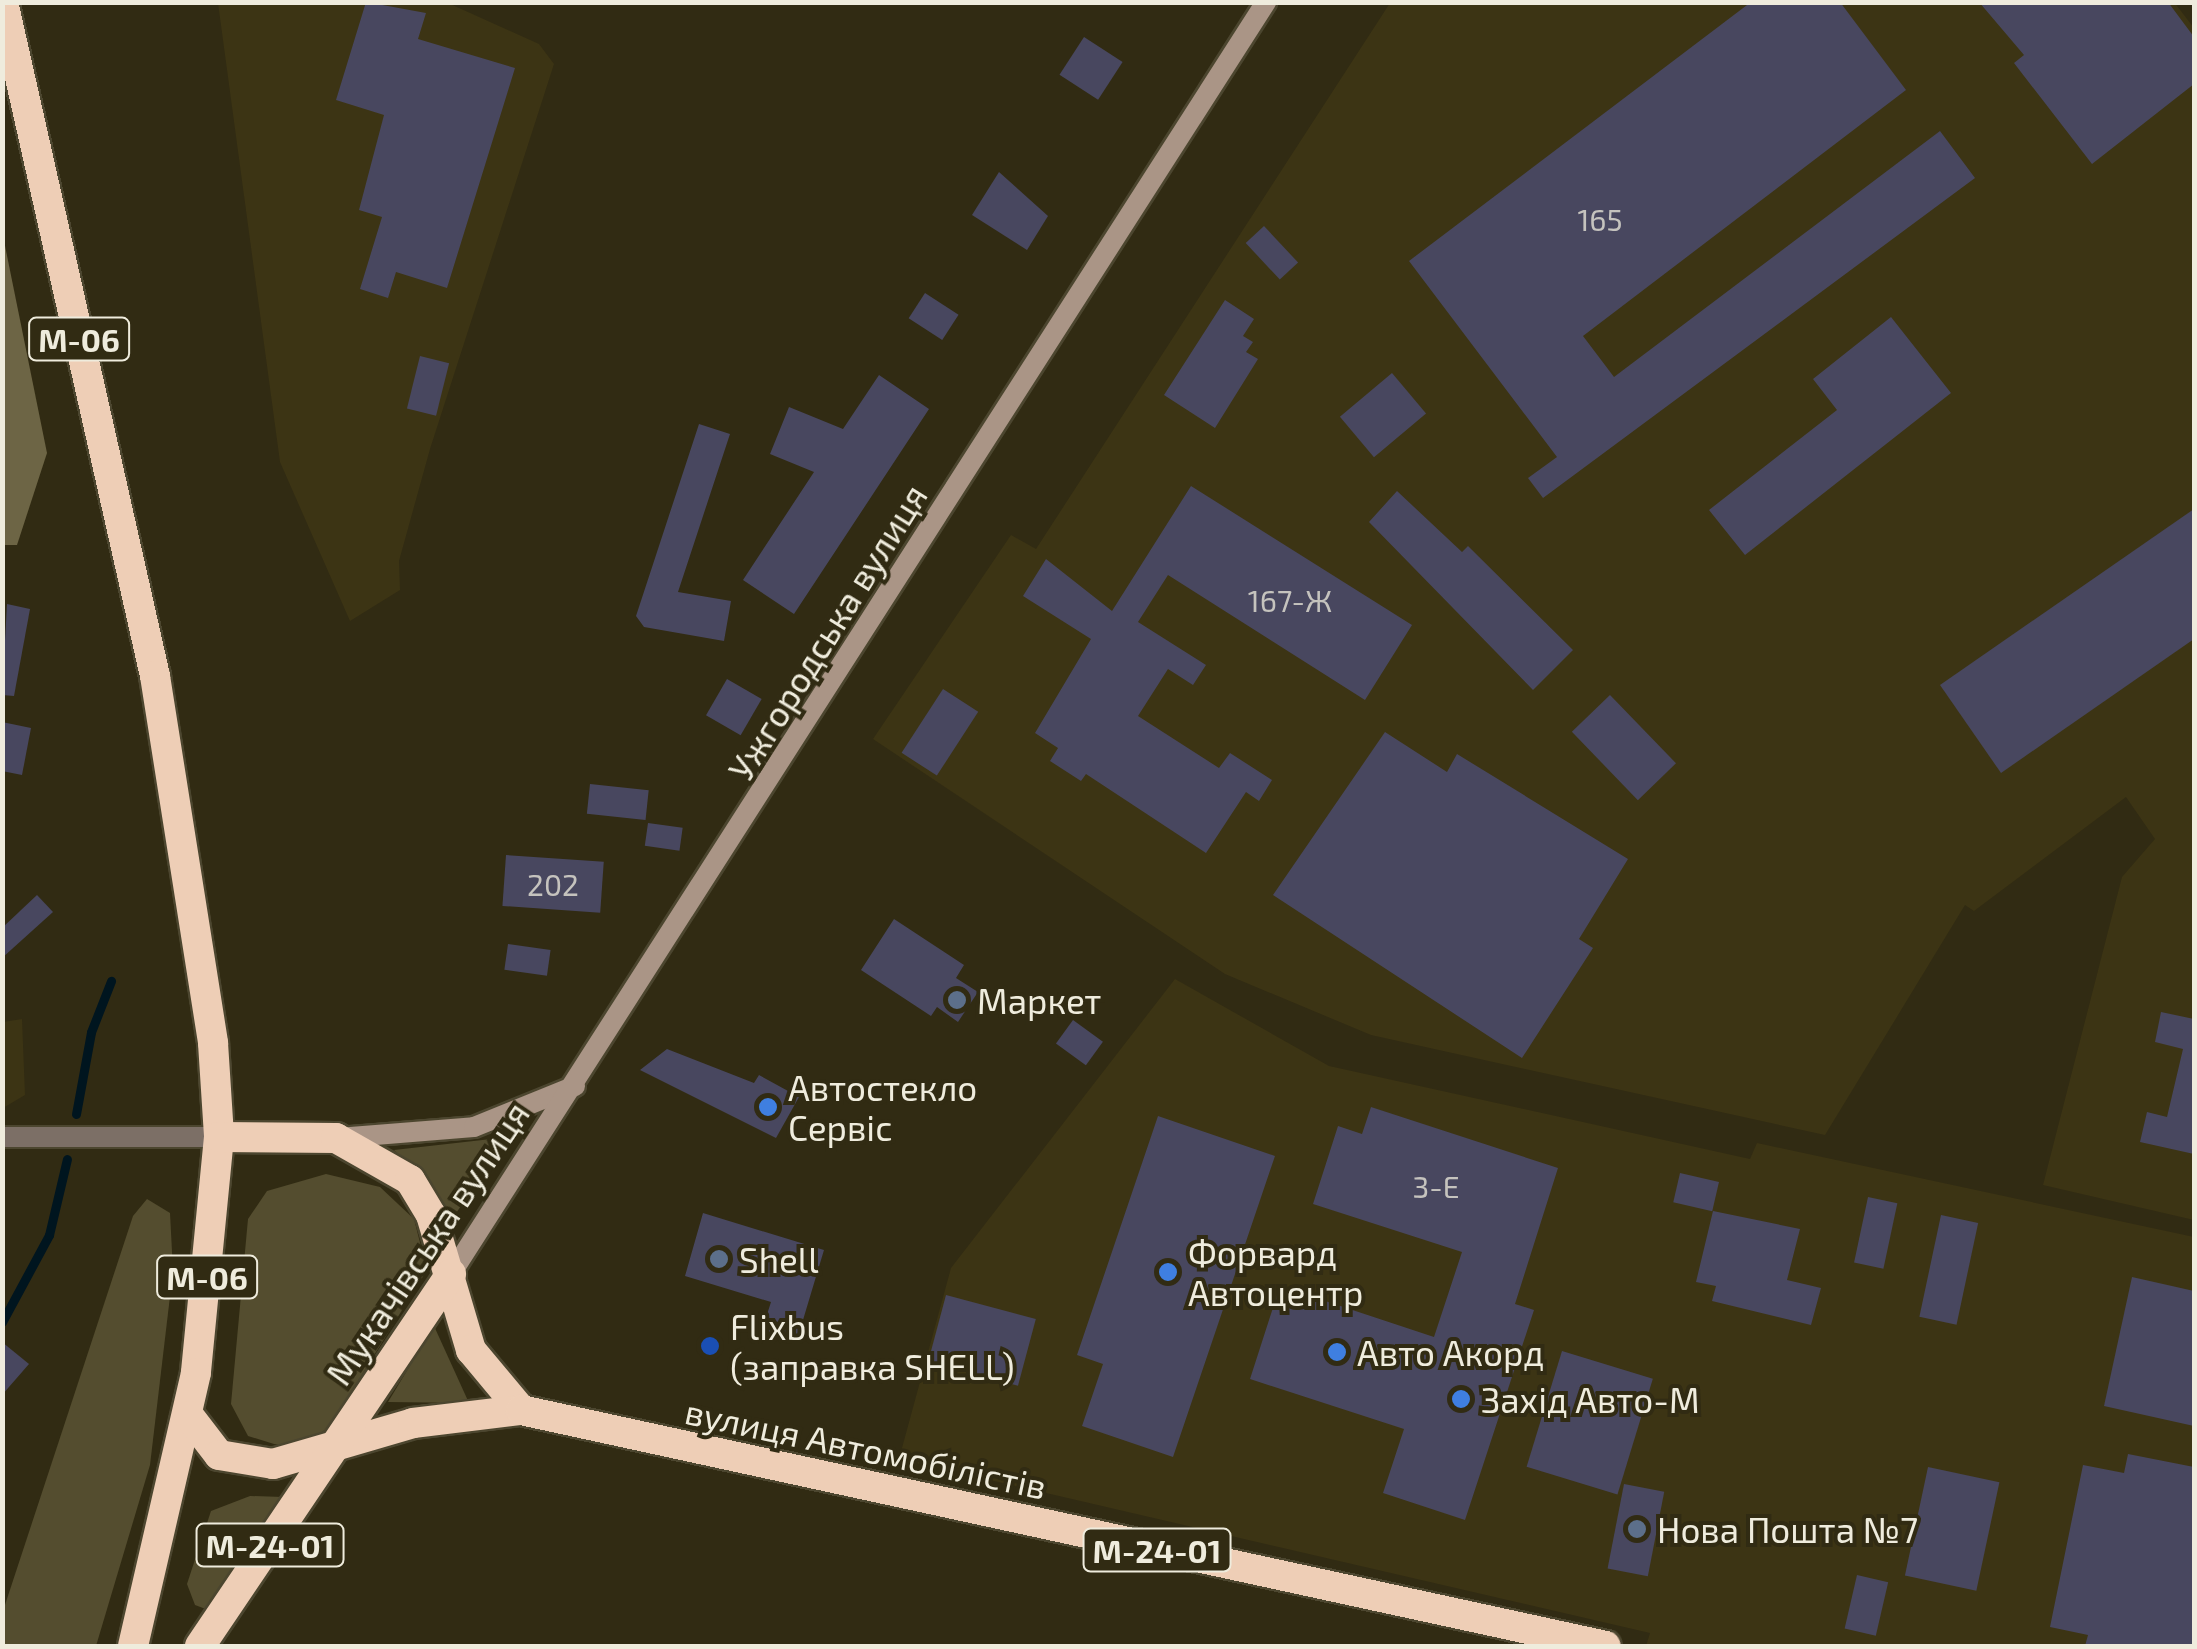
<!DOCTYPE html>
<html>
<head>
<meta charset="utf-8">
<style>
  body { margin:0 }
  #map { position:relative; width:2197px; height:1649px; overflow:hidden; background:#312b13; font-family:"Exo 2",sans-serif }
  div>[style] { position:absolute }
  .built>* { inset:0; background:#3c3414 }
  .green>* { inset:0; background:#544d2f }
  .forest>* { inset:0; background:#6d6545 }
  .stream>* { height:9px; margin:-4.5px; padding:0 4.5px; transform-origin:4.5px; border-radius:4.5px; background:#00151f }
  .building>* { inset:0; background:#48475f; transform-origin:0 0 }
  .roads { filter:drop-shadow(2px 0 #4c462f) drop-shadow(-2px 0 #4c462f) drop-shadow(0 2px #4c462f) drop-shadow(0 -2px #4c462f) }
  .street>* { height:20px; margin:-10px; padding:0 10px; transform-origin:10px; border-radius:10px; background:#7c6f66 }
  .secondary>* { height:20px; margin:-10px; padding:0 10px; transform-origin:10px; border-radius:10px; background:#aa9586 }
  .highway>* { height:30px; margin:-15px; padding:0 15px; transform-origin:15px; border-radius:15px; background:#eeceb6 }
  .dots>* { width:28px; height:28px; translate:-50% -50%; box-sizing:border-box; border:5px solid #312b13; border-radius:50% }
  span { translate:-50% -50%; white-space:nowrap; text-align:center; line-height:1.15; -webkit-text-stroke:8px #312b13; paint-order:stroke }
  .number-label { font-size:30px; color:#c5c3be }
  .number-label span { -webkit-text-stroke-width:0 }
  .shield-label span { padding:2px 8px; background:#312b13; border:2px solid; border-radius:8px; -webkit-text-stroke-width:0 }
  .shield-label { font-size:32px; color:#efecdd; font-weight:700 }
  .street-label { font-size:35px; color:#efecdd }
  .poi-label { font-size:35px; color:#efecdd }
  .left { translate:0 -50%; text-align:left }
  .frame { position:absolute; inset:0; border:5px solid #efecdd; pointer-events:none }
</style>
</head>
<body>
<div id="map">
  <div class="built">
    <i style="clip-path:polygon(2174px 2px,2194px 28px,2194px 1220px,2043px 1185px,2122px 877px,2155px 839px,2126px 797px,1974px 911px,1965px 905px,1825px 1135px,1371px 1035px,1225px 974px,873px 739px,1011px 535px,1036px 549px,1390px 3px)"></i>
    <i style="clip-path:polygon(218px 3px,448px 3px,539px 44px,554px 64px,430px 449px,399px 561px,400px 590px,350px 621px,280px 462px)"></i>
    <i style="clip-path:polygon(1175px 979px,1329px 1066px,1750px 1159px,1757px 1143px,2194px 1237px,2194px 1646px,1646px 1646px,1650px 1633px,899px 1459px,951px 1268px)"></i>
    <i style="clip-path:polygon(22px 1019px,25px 1095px,3px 1108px,3px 1022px)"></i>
  </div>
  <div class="green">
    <i style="clip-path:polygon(509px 1137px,445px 1229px,430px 1187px,394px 1150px)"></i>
    <i style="clip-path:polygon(326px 1174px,380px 1187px,414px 1219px,427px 1270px,330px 1426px,301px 1448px,274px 1444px,248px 1436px,231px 1404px,248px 1219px,267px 1191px)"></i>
    <i style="clip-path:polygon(147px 1199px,170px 1213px,173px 1271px,150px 1465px,96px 1646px,3px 1646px,3px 1611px,133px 1216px)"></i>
    <i style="clip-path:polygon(434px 1326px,469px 1403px,388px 1402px)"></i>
    <i style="clip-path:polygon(250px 1496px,283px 1497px,211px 1611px,195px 1605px,187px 1584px,211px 1511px)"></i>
  </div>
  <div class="forest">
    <i style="clip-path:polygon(2px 231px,47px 453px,17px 545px,2px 545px)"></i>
  </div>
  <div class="stream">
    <i style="left:76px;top:1114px;width:83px;rotate:-79.6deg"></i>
    <i style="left:91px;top:1032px;width:55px;rotate:-68.6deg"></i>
    <i style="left:2px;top:1322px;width:99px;rotate:-61.6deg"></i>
    <i style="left:49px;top:1235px;width:78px;rotate:-76.7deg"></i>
  </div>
  <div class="building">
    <i style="clip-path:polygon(366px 2px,426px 13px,418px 39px,515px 68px,447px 288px,396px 272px,388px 298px,360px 289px,382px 217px,359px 210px,384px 115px,336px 100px)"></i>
    <i style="clip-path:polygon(1751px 2px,1840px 2px,1906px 90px,1583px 336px,1614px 377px,1940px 131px,1975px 178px,1543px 498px,1528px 478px,1557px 457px,1409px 261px)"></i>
    <i style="clip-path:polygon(1979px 2px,2168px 2px,2194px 37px,2194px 84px,2092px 164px,2014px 63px,2024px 55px)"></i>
    <i style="left:1084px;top:37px;width:46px;height:45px;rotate:33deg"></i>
    <i style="clip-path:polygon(999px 172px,1048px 216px,1027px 250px,972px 215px)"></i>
    <i style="left:1264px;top:226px;width:50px;height:25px;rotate:47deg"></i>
    <i style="left:925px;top:293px;width:40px;height:30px;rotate:33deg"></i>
    <i style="clip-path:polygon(1225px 300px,1254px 319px,1243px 336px,1253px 342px,1246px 352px,1258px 359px,1215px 428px,1164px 395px)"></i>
    <i style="clip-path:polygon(1891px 317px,1951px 393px,1745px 555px,1709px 510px,1837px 410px,1813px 379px)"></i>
    <i style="left:420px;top:356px;width:30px;height:54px;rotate:14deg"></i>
    <i style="left:1392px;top:373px;width:53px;height:68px;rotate:50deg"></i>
    <i style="clip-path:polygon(879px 375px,929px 409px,794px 614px,743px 580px,814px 472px,770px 454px,789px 407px,843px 429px)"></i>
    <i style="clip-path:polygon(699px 424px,730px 434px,678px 592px,731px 601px,724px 641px,644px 627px,636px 616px)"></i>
    <i style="clip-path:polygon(1191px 486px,1412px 625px,1365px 700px,1168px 575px,1138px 622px,1206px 665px,1193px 685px,1168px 669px,1138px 716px,1219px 768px,1230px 753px,1272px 780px,1259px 801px,1246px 792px,1206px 853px,1086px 774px,1081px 781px,1050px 761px,1058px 748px,1035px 733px,1091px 639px,1023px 596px,1046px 559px,1112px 611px)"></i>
    <i style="clip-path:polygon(1397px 491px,1462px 552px,1468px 546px,1573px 650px,1533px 690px,1369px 522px)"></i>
    <i style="clip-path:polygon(2194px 509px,2194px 639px,2001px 773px,1940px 685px)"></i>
    <i style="clip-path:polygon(7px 604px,30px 609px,14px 696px,2px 695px)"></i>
    <i style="left:727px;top:679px;width:40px;height:42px;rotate:30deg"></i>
    <i style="left:943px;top:689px;width:42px;height:76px;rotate:33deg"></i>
    <i style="left:1610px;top:695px;width:95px;height:53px;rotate:46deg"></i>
    <i style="clip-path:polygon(2px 722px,31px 728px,22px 775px,2px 771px)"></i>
    <i style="clip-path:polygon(1385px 732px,1447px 772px,1457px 754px,1628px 859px,1579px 939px,1593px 948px,1522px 1058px,1273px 895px)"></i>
    <i style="left:590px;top:784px;width:59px;height:30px;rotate:6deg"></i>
    <i style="left:648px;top:823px;width:35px;height:23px;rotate:8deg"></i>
    <i style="left:506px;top:855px;width:98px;height:51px;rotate:4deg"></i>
    <i style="clip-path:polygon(37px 895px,53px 912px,2px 958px,2px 928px)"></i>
    <i style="clip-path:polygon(894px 919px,964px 965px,956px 978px,978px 992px,958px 1022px,937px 1007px,931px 1016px,861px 970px)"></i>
    <i style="left:508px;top:944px;width:43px;height:26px;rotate:8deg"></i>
    <i style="clip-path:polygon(2161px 1012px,2194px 1019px,2194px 1154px,2140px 1142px,2147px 1112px,2167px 1117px,2183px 1049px,2155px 1042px)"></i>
    <i style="left:1073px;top:1020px;width:37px;height:29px;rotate:36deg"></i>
    <i style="clip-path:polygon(667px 1049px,754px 1083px,759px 1075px,799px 1097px,776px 1138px,640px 1070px)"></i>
    <i style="clip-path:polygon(1371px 1107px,1558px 1168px,1515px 1304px,1534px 1310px,1465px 1520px,1383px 1493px,1404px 1429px,1250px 1379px,1280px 1286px,1434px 1337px,1462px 1252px,1313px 1204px,1338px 1126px,1362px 1134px)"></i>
    <i style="clip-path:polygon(1158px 1116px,1275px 1156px,1173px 1457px,1082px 1426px,1103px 1364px,1077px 1355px)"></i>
    <i style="left:1680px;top:1173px;width:40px;height:30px;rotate:13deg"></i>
    <i style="left:1868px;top:1197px;width:30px;height:67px;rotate:12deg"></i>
    <i style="clip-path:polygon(1713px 1211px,1800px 1229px,1787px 1280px,1821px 1288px,1811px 1325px,1712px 1301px,1716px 1286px,1696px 1282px)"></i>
    <i style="clip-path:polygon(703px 1213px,824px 1250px,797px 1340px,762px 1330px,771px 1302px,685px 1276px)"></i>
    <i style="left:1941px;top:1215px;width:38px;height:104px;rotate:12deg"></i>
    <i style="clip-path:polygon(2132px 1277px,2194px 1291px,2194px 1426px,2104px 1406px)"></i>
    <i style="left:946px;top:1295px;width:93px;height:69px;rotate:15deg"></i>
    <i style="clip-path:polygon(2px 1342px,29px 1364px,2px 1395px)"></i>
    <i style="left:1562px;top:1351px;width:95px;height:121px;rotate:17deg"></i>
    <i style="clip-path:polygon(2128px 1454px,2194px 1467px,2194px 1646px,2085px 1646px,2088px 1635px,2050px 1627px,2083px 1465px,2124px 1473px)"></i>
    <i style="left:1928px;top:1467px;width:73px;height:111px;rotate:12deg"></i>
    <i style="left:1624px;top:1484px;width:41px;height:86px;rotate:11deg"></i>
    <i style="left:1857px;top:1575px;width:32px;height:55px;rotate:13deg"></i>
  </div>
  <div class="roads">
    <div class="street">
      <i style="left:2px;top:1137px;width:217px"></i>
    </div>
    <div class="secondary">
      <i style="left:338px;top:1138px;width:136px;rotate:-4.6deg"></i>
      <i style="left:474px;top:1127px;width:109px;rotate:-22.1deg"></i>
      <i style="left:451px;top:1274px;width:1511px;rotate:-57.35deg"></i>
    </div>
    <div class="highway">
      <i style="left:3px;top:2px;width:691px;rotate:77.29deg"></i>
      <i style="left:155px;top:676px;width:372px;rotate:81deg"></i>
      <i style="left:213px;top:1043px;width:94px;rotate:86.3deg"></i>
      <i style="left:219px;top:1137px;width:237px;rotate:95.6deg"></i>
      <i style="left:196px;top:1373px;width:280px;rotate:103deg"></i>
      <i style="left:219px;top:1137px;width:117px;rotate:0.5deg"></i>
      <i style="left:336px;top:1138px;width:85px;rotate:29.6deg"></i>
      <i style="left:410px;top:1180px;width:41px;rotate:59deg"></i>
      <i style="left:431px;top:1215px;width:141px;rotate:73.5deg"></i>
      <i style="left:471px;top:1350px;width:78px;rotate:50.2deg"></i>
      <i style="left:189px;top:1416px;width:49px;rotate:52.4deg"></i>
      <i style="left:219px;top:1455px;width:55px;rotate:9.5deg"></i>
      <i style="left:273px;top:1464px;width:146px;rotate:-16.3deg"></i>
      <i style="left:413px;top:1423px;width:109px;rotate:-6.9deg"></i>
      <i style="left:521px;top:1410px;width:1110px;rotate:12.27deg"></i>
      <i style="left:200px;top:1646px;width:449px;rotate:-56deg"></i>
    </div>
  </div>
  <div class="dots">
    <i style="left:957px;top:1000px;background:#5c6f8a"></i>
    <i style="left:768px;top:1107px;background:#3f7fe0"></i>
    <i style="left:719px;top:1259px;background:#5c6f8a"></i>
    <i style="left:1168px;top:1272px;background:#3f7fe0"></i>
    <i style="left:710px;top:1346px;background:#1a4fb4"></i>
    <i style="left:1337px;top:1352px;background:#3f7fe0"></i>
    <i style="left:1461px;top:1399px;background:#3f7fe0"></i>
    <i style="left:1637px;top:1529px;background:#5c6f8a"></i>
  </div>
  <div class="number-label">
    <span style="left:1600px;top:219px">165</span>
    <span style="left:1290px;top:600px">167-Ж</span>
    <span style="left:553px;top:884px">202</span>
    <span style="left:1436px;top:1186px">3-Е</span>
  </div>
  <div class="shield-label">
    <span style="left:79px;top:339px">М-06</span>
    <span style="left:207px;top:1277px">М-06</span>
    <span style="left:270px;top:1545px">М-24-01</span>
    <span style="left:1157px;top:1550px">М-24-01</span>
  </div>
  <div class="street-label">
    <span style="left:827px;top:632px;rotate:-58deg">Ужгородська вулиця</span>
    <span style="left:427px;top:1243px;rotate:-56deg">Мукачівська вулиця</span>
    <span style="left:866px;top:1448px;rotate:12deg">вулиця Автомобілістів</span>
  </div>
  <div class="poi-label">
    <span class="left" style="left:977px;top:1000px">Маркет</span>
    <span class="left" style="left:788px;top:1107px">Автостекло<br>Сервіс</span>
    <span class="left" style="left:1188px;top:1272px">Форвард<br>Автоцентр</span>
    <span class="left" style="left:739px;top:1259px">Shell</span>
    <span class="left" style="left:730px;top:1346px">Flixbus<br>(заправка SHELL)</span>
    <span class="left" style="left:1357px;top:1352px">Авто Акорд</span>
    <span class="left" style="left:1481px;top:1399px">Захід Авто-М</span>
    <span class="left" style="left:1657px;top:1529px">Нова Пошта №7</span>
  </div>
  <div class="frame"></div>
</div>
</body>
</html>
